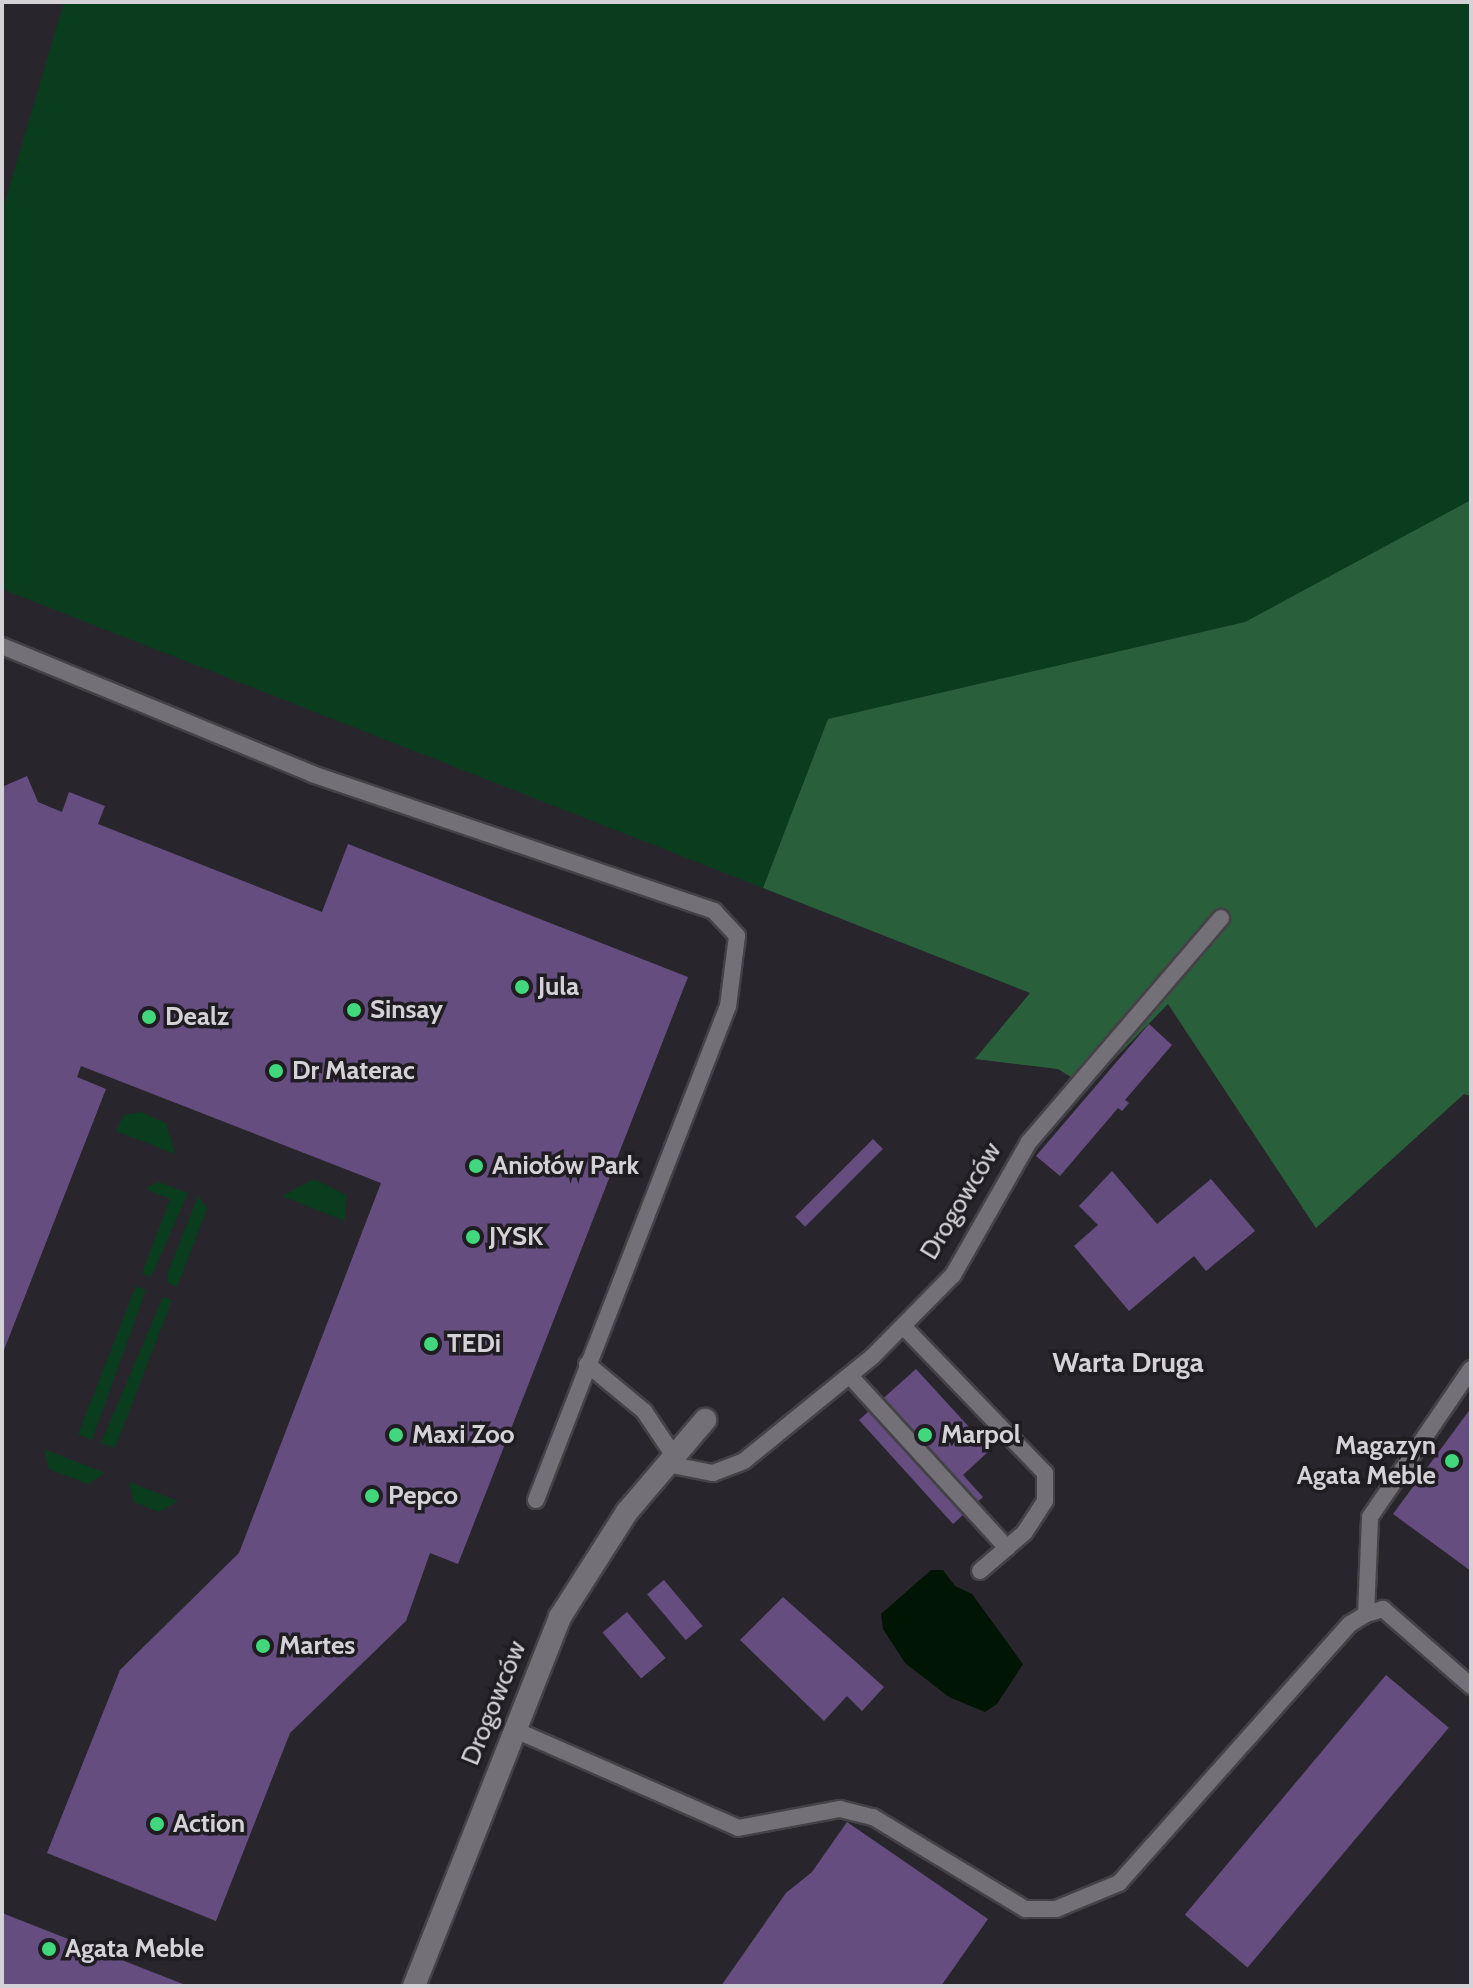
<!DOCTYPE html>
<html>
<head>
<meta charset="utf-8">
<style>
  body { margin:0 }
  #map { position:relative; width:1473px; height:1988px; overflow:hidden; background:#28262c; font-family:Cabin,sans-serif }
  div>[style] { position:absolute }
  .green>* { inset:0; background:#093d1e }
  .forest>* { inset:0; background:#29603b }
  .water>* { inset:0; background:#001504 }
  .building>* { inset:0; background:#664d80; transform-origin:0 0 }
  .roads { filter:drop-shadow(2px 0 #444246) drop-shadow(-2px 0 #444246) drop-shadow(0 2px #444246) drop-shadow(0 -2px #444246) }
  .service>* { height:16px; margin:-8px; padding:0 8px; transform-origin:8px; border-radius:8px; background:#737077 }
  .minor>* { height:22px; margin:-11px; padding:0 11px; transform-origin:11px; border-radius:11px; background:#737077 }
  .dots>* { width:22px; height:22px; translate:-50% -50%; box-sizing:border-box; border:4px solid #1f1c22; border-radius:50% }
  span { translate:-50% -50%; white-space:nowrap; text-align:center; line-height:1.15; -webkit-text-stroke:7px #1f1c22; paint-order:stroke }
  .poi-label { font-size:26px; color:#d4d2d6; font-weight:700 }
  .left { translate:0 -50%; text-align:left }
  .right { translate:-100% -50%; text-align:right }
  .street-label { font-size:26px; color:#d4d2d6 }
  .neighbourhood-label { font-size:28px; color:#d4d2d6; font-weight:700 }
  .frame { position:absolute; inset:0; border:4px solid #d4d2d6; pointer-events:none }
</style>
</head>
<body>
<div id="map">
  <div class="green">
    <i style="clip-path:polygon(64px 2px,1471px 2px,1471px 500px,1245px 622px,828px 719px,763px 888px,2px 589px,2px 212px)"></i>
    <i style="clip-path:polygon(141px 1112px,166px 1123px,175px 1154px,116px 1131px,124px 1115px)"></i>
    <i style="clip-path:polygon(314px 1179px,346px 1195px,345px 1221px,282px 1196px)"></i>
    <i style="clip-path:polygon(158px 1182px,188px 1193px,151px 1277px,142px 1273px,170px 1199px,146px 1189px)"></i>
    <i style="clip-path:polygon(198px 1196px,207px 1209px,177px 1287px,168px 1283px,168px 1272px)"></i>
    <i style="clip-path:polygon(136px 1286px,146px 1290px,92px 1440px,78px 1434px)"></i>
    <i style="clip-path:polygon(163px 1297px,172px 1300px,115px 1448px,101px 1443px)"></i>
    <i style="clip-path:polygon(44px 1449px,105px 1473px,88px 1484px,49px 1469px)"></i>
    <i style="clip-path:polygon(129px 1482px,178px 1501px,159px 1512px,134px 1502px)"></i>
  </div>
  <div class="forest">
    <i style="clip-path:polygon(1471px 500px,1471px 1096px,1464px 1094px,1316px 1228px,1168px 1004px,1087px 1087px,1058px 1069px,975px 1059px,1030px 993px,763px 888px,828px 719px,1245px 622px)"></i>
  </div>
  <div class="water">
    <i style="clip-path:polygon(931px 1570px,943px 1570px,955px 1586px,972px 1594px,1023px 1664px,997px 1704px,985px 1712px,949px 1697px,905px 1663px,883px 1629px,881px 1614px)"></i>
  </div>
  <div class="building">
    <i style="clip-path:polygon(27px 776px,38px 802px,62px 812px,69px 792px,105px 806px,98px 824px,322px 912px,348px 844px,688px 977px,458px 1564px,430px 1553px,406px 1621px,290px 1733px,216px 1921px,47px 1853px,120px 1670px,239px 1553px,381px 1183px,81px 1066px,77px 1077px,106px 1089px,2px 1355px,2px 787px)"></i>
    <i style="clip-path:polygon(1149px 1024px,1172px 1045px,1125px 1100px,1129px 1103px,1122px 1111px,1118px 1108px,1060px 1176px,1036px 1156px)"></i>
    <i style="left:873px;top:1139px;width:14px;height:110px;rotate:45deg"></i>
    <i style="clip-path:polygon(1112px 1171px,1157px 1224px,1211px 1179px,1255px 1231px,1206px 1271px,1194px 1256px,1129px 1311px,1074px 1246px,1098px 1225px,1079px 1206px)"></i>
    <i style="clip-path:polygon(916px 1369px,990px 1450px,963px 1475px,983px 1497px,953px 1524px,859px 1420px)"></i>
    <i style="clip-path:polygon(1471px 1408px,1471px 1571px,1393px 1514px)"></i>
    <i style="left:664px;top:1580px;width:60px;height:22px;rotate:50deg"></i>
    <i style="clip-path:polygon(783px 1597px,884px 1687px,862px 1711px,847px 1696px,824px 1721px,740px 1640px)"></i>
    <i style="left:627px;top:1612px;width:60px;height:32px;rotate:50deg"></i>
    <i style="left:1386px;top:1675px;width:82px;height:313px;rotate:40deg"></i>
    <i style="clip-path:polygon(847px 1822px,988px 1919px,941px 1986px,721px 1986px,786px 1893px,812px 1872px)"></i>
    <i style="clip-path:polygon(2px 1913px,188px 1986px,2px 1986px)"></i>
  </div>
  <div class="roads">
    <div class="service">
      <i style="left:2px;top:646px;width:335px;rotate:22.4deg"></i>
      <i style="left:312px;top:774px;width:425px;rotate:18.8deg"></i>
      <i style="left:714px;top:911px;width:34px;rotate:47deg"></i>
      <i style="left:737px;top:936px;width:71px;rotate:97.3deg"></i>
      <i style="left:728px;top:1006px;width:530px;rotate:111.24deg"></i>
      <i style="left:903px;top:1326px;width:204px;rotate:46deg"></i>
      <i style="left:1045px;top:1473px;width:28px;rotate:90deg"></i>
      <i style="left:1045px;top:1501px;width:38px;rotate:123deg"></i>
      <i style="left:1024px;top:1533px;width:58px;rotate:139.2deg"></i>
      <i style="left:587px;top:1364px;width:74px;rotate:39.5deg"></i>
      <i style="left:644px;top:1411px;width:54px;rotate:56.3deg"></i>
      <i style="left:850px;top:1376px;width:233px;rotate:47.6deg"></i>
      <i style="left:667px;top:1464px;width:47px;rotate:11.1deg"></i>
      <i style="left:713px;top:1473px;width:33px;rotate:-21deg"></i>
      <i style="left:744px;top:1461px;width:166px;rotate:-39.1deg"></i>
      <i style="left:873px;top:1356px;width:114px;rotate:-45.4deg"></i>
      <i style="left:953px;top:1275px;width:153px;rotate:-60.3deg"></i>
      <i style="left:1029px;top:1142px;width:295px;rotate:-49.4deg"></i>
      <i style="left:1366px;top:1614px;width:97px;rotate:-87.6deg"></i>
      <i style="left:1370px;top:1517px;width:179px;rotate:-55.7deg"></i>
      <i style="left:513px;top:1729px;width:246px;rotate:23.7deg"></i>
      <i style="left:738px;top:1828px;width:104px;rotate:-10.6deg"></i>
      <i style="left:840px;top:1809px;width:34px;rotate:14deg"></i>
      <i style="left:873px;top:1817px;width:178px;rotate:31.2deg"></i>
      <i style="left:1025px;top:1909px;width:31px"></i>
      <i style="left:1056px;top:1909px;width:68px;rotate:-22.4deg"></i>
      <i style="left:1119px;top:1883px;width:347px;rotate:-48.3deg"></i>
      <i style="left:1350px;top:1624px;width:19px;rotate:-32deg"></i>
      <i style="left:1366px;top:1614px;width:18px;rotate:-16deg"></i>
      <i style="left:1383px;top:1609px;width:117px;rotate:41.2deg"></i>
    </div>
    <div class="minor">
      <i style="left:414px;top:1986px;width:397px;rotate:-68.4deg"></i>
      <i style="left:560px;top:1617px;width:125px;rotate:-57.5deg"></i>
      <i style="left:627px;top:1512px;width:121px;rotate:-49.7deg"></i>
    </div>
  </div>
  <div class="dots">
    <i style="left:522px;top:987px;background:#41d77c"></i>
    <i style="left:354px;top:1010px;background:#41d77c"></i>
    <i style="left:149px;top:1017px;background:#41d77c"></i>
    <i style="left:276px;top:1071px;background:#41d77c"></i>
    <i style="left:476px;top:1166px;background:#41d77c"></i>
    <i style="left:473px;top:1237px;background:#41d77c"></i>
    <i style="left:431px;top:1344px;background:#41d77c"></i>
    <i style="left:396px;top:1435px;background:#41d77c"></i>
    <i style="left:925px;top:1435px;background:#41d77c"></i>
    <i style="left:1452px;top:1461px;background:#41d77c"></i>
    <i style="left:372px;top:1496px;background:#41d77c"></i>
    <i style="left:263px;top:1646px;background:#41d77c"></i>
    <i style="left:157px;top:1824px;background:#41d77c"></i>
    <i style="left:49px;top:1949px;background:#41d77c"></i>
  </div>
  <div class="poi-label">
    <span class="left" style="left:538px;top:987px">Jula</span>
    <span class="left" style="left:370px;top:1010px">Sinsay</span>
    <span class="left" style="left:165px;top:1017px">Dealz</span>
    <span class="left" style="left:292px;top:1071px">Dr Materac</span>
    <span class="left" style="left:492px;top:1166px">Aniołów Park</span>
    <span class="left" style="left:489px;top:1237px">JYSK</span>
    <span class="left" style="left:447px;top:1344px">TEDi</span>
    <span class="left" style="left:412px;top:1435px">Maxi Zoo</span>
    <span class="left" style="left:941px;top:1435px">Marpol</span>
    <span class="right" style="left:1436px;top:1461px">Magazyn<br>Agata Meble</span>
    <span class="left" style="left:388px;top:1496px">Pepco</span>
    <span class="left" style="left:279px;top:1646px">Martes</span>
    <span class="left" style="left:173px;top:1824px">Action</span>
    <span class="left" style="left:65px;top:1949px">Agata Meble</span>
  </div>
  <div class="street-label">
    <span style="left:961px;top:1201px;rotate:-59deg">Drogowców</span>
    <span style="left:494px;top:1703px;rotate:-68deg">Drogowców</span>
  </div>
  <div class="neighbourhood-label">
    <span style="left:1128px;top:1362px">Warta Druga</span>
  </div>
  <div class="frame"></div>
</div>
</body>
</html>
